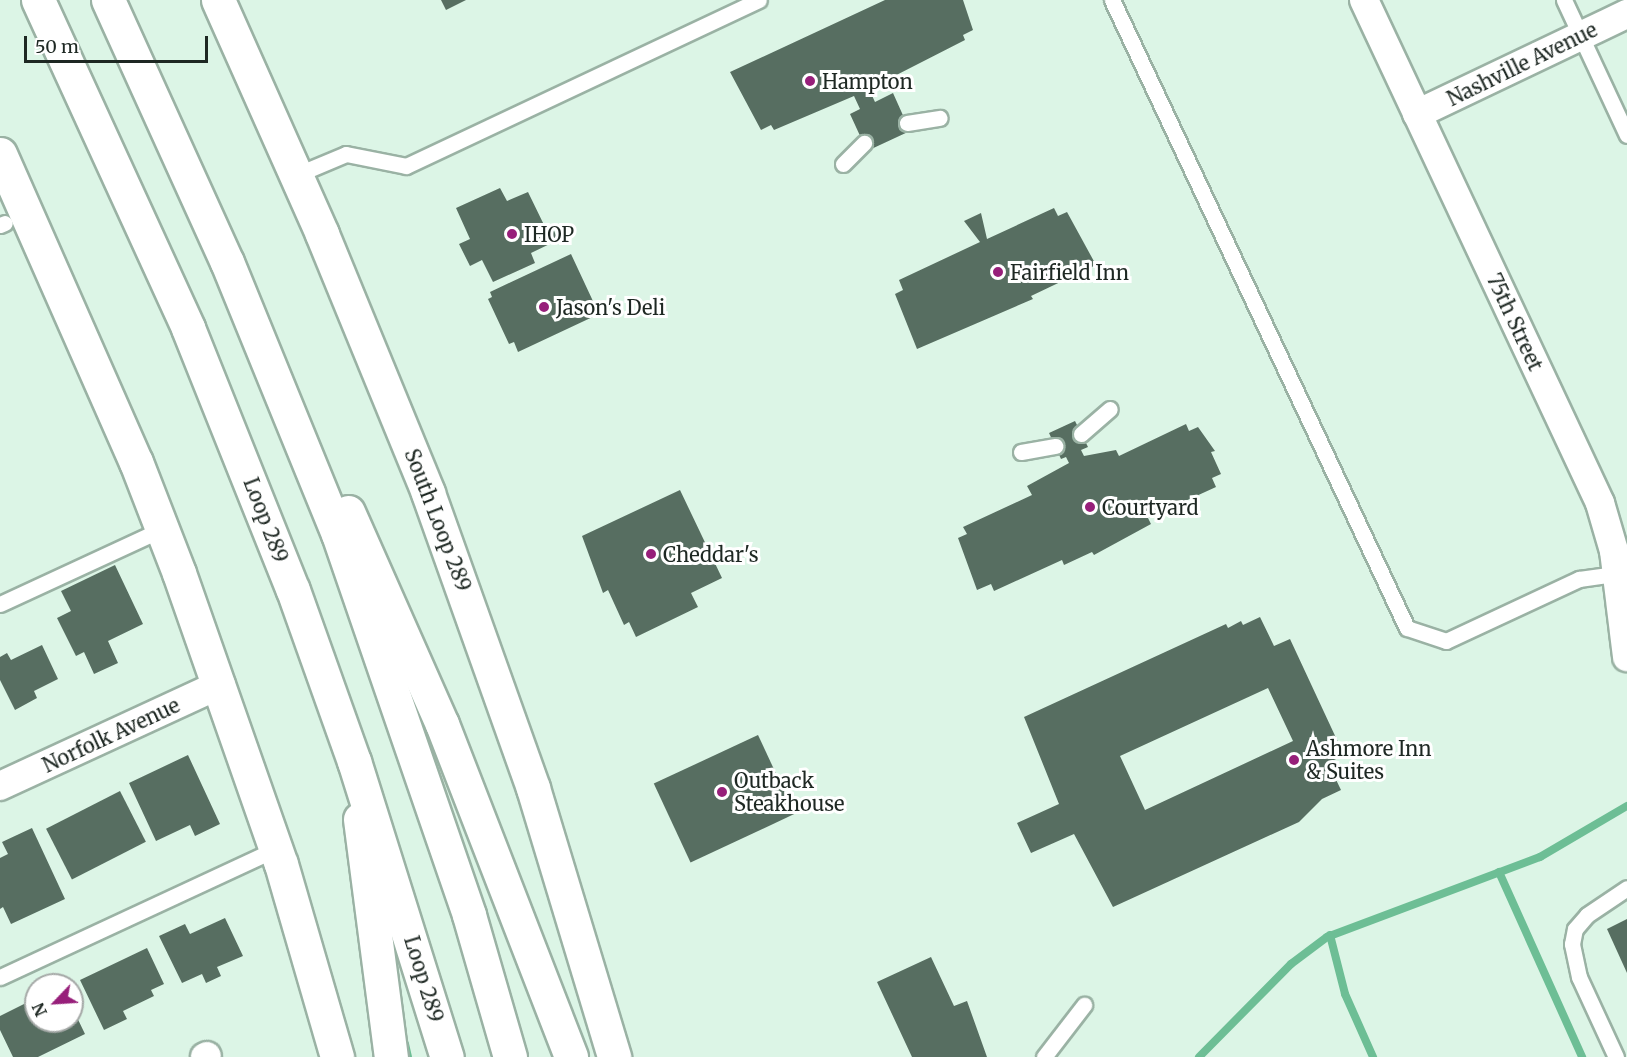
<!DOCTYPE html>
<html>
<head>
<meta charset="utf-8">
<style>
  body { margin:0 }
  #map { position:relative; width:1627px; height:1057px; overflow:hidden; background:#dcf5e6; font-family:Merriweather,serif }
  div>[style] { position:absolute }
  .stream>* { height:8px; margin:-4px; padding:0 4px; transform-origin:4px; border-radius:4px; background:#6dbe95 }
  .building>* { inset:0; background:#576e61; transform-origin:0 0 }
  .roads { filter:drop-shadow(2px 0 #9ab2a4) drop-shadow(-2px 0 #9ab2a4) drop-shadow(0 2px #9ab2a4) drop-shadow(0 -2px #9ab2a4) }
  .service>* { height:15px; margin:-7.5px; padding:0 7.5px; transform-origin:7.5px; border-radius:7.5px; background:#fff }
  .minor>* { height:28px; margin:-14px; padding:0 14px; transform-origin:14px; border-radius:14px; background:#fff }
  .secondary>* { height:33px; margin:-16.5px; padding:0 16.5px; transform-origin:16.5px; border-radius:16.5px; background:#fff }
  .motorway>* { height:33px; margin:-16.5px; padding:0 16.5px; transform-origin:16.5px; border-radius:16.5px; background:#fff }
  .dots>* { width:16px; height:16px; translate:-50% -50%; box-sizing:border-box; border:3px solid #fff; border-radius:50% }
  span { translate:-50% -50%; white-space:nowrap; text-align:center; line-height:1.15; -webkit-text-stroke:6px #fff; paint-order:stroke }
  .street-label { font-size:20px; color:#1e2823 }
  .poi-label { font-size:20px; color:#1e2823 }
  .left { translate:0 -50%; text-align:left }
  .north { position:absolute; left:24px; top:973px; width:60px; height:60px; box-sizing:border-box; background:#fff; border:2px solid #a5a9a7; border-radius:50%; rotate:245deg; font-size:16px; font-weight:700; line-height:24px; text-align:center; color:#1e2823 }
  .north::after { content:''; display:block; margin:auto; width:21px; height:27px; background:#971f7a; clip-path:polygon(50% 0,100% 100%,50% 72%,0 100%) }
  .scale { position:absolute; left:24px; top:36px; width:184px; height:27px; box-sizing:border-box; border:3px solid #1e2823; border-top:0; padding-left:8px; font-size:18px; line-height:21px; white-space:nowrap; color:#1e2823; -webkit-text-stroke:4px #fff; paint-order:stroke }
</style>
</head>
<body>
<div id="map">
  <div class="stream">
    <i style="left:1499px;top:872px;width:203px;rotate:65.8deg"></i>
    <i style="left:1330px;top:935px;width:61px;rotate:75.7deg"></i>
    <i style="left:1345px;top:994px;width:69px;rotate:66deg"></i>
    <i style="left:405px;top:1044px;width:13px;rotate:77deg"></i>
    <i style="left:1199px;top:1057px;width:131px;rotate:-45.3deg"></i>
    <i style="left:1291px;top:964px;width:45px;rotate:-36.9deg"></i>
    <i style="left:1327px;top:937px;width:228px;rotate:-20.6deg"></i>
    <i style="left:1540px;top:857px;width:101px;rotate:-30.4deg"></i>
  </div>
  <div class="building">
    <i style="clip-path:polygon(441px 0,466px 0,446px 10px)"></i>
    <i style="clip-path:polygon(885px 0,963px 0,973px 30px,963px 35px,965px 40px,869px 89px,875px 102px,893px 93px,910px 131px,867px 151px,850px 114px,860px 109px,854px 96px,774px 130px,771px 125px,761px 130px,730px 72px)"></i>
    <i style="clip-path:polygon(500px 188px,507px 201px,528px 192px,546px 229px,552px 226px,558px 240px,531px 253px,535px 263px,493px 282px,482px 260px,470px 266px,459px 244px,470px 239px,456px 208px)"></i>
    <i style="clip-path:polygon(1054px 208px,1058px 216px,1067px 212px,1096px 265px,1031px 296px,1033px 299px,917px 349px,895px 294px,903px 290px,899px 280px,980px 242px,964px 221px,981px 213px,987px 239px)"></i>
    <i style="clip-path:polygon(571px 254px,599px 314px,518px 352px,514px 342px,509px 344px,488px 299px,492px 297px,490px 292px)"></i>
    <i style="clip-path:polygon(1075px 421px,1088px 447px,1081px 450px,1084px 456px,1116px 450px,1119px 456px,1186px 424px,1189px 431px,1198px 427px,1215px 451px,1211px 452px,1221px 474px,1212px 478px,1216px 487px,1148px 518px,1151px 524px,1094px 555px,1092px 552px,1064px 565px,1062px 560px,994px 591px,991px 584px,977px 590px,958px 538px,967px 534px,963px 527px,1032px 495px,1027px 486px,1069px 463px,1066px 457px,1061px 459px,1049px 433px)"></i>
    <i style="clip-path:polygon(680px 490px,722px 578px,691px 593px,698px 607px,636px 637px,629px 622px,624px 625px,608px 590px,603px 593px,582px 536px)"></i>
    <i style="clip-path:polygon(115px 565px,143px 624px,108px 641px,118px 663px,94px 674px,84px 652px,76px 656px,57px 618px,71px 611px,61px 591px)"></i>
    <i style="clip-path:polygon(evenodd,1260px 617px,1274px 646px,1290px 639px,1344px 755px,1328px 763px,1341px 790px,1322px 799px,1299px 822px,1113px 907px,1074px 834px,1031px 853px,1017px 823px,1059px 804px,1024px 717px,1226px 624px,1228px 628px,1241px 621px,1243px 625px,1260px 617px,1268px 688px,1293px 741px,1145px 810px,1120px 756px,1268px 688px)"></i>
    <i style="clip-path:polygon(42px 645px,58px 679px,34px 691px,37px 698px,15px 710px,0 680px,0 657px,7px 653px,11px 660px)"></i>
    <i style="left:758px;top:735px;width:87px;height:115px;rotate:65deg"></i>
    <i style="clip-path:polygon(188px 755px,220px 824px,195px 836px,190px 825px,156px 841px,129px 783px)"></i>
    <i style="left:120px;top:791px;width:57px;height:83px;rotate:63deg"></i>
    <i style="clip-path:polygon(32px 828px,65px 899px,11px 924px,3px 907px,0 909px,0 858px,8px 854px,2px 842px)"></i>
    <i style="clip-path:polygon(225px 918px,243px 956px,217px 967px,221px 976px,206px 983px,202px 974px,182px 983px,159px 936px,185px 924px,190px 934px)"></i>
    <i style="clip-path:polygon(1627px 919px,1627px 973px,1607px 929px)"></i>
    <i style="clip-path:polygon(147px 948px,164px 984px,151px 990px,154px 996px,123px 1011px,127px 1019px,104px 1030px,80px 980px)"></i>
    <i style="clip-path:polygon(931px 957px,954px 1006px,967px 1001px,987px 1057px,912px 1057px,877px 982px)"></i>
    <i style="clip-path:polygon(36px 998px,36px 1021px,72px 1021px,72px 1007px,85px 1034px,38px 1057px,13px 1057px,0 1030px,0 1016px)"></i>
  </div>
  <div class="roads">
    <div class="service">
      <i style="left:1112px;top:0;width:694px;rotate:64.84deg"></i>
      <i style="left:1407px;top:628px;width:41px;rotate:18.4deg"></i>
      <i style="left:1446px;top:641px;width:147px;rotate:-25deg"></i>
      <i style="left:1579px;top:579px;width:37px;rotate:-8deg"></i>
      <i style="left:1564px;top:0;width:149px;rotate:65deg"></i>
      <i style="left:907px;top:123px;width:33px;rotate:-9deg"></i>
      <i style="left:843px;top:164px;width:30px;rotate:-45deg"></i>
      <i style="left:296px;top:175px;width:54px;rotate:-22.8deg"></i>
      <i style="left:346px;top:154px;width:61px;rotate:11.3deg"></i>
      <i style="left:406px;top:166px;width:390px;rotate:-25.2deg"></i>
      <i style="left:0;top:225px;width:5px;rotate:-22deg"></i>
      <i style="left:1081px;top:434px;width:38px;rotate:-41deg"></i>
      <i style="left:1021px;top:452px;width:35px;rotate:-10deg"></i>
      <i style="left:0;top:604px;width:179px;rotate:-24.8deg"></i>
      <i style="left:0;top:977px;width:304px;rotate:-24.9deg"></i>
      <i style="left:1044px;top:1057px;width:66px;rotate:-52.4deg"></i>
      <i style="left:1616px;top:1057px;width:88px;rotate:-114.8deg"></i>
      <i style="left:1579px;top:977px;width:34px;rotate:-102deg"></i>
      <i style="left:1572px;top:944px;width:15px;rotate:-79deg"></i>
      <i style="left:1575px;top:929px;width:18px;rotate:-49deg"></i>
      <i style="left:1587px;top:915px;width:48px;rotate:-34deg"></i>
    </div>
    <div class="minor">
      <i style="left:1364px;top:0;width:556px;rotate:64.86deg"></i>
      <i style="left:1600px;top:503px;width:50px;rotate:73.7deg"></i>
      <i style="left:1614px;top:551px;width:107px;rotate:83deg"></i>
      <i style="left:1417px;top:114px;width:233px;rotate:-25.5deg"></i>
      <i style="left:0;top:786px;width:243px;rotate:-24.8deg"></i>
      <i style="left:205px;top:1057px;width:2px;rotate:-27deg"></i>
    </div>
    <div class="secondary">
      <i style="left:218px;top:0;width:256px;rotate:66deg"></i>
      <i style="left:322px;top:234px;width:280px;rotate:67.7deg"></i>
      <i style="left:428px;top:493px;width:313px;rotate:70.4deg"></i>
      <i style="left:533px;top:788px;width:281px;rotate:73.2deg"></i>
      <i style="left:0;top:154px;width:337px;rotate:66.2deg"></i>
      <i style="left:136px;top:462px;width:119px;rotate:68.8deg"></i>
      <i style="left:179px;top:573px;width:308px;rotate:70.7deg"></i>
      <i style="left:281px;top:864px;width:201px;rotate:73.8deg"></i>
    </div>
    <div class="motorway">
      <i style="left:38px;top:0;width:361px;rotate:65.4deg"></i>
      <i style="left:188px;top:328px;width:282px;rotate:68.2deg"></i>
      <i style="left:293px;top:590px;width:182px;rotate:70.4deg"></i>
      <i style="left:354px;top:761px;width:310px;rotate:72.6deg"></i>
      <i style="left:108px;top:0;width:288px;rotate:65.6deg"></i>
      <i style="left:227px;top:262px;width:294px;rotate:67.8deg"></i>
      <i style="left:338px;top:534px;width:403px;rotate:71deg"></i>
      <i style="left:469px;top:915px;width:148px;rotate:73.9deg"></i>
      <i style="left:348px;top:512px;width:232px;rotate:66.1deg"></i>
      <i style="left:442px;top:724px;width:357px;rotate:68.8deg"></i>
      <i style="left:360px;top:819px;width:240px;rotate:82.6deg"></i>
    </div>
  </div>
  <div class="dots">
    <i style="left:810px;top:81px;background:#971f7a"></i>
    <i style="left:512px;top:234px;background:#971f7a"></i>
    <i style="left:998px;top:272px;background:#971f7a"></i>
    <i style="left:544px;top:307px;background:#971f7a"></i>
    <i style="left:1090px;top:507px;background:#971f7a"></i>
    <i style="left:651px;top:554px;background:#971f7a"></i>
    <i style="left:1294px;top:760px;background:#971f7a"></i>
    <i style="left:722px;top:792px;background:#971f7a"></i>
  </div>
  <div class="street-label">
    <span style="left:1522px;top:64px;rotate:-26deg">Nashville Avenue</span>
    <span style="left:1515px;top:322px;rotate:65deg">75th Street</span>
    <span style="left:266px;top:520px;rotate:69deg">Loop 289</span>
    <span style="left:438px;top:520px;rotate:69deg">South Loop 289</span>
    <span style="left:111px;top:735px;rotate:-25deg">Norfolk Avenue</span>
    <span style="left:424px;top:979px;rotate:73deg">Loop 289</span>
  </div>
  <div class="poi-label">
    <span class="left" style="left:822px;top:81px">Hampton</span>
    <span class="left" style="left:524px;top:234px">IHOP</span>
    <span class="left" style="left:1010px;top:272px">Fairfield Inn</span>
    <span class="left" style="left:556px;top:307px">Jason's Deli</span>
    <span class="left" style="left:1102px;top:507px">Courtyard</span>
    <span class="left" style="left:663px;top:554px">Cheddar's</span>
    <span class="left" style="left:1306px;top:760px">Ashmore Inn<br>&amp; Suites</span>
    <span class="left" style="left:734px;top:792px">Outback<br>Steakhouse</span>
  </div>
  <div class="north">N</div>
  <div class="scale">50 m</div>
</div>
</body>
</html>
